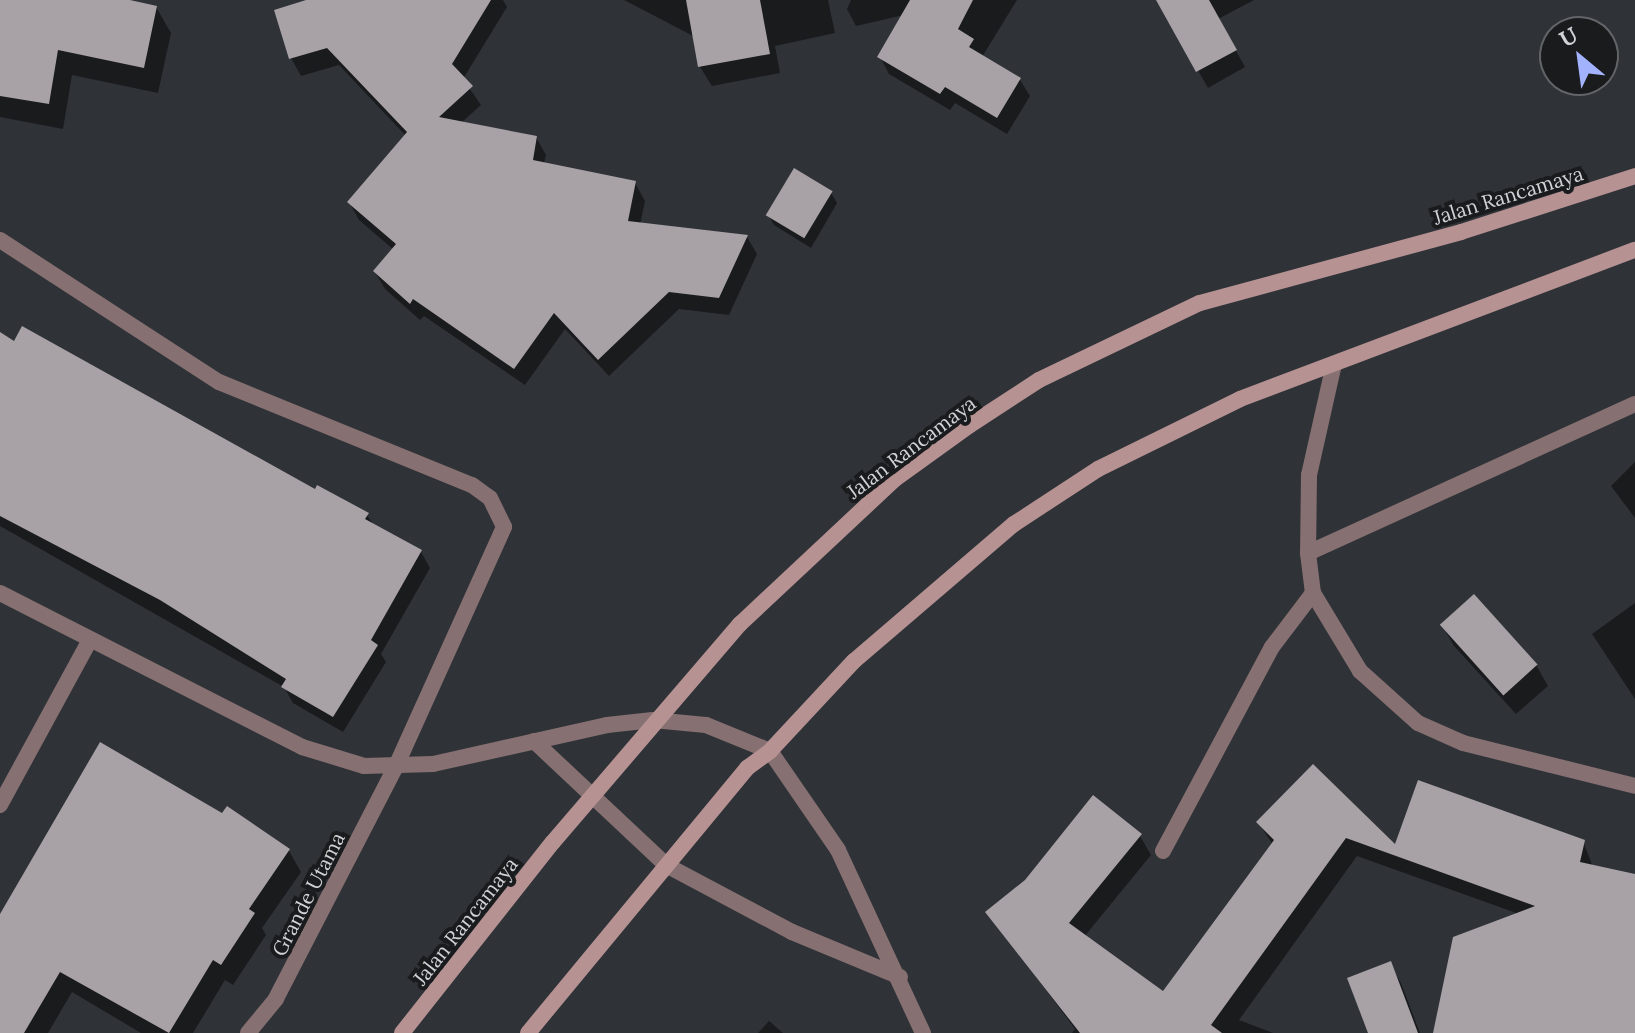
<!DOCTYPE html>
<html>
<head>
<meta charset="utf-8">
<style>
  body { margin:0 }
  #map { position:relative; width:1635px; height:1033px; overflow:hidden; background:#2f3338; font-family:Lora,serif }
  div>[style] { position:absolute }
  .shadow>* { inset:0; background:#0007 }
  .building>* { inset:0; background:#a8a1a5; transform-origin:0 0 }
  .street>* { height:16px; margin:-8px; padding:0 8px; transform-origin:8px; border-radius:8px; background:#877071 }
  .secondary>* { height:16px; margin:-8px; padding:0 8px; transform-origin:8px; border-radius:8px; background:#b79293 }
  span { translate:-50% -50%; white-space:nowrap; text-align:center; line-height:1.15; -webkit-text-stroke:8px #191b1d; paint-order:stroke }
  .street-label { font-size:20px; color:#d0d3d6 }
  .north { position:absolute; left:1539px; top:16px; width:80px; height:80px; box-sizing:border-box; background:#191b1d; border:2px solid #626567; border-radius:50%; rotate:331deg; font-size:22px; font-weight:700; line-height:32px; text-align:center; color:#d0d3d6 }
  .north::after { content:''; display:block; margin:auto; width:28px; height:36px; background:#a2b2fd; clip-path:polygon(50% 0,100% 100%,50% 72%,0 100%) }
</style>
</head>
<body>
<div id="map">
  <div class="shadow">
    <i style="clip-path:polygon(0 0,120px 0,156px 7px,171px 33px,158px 93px,72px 75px,63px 129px,0 117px)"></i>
    <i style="clip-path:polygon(308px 0,503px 0,507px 7px,463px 79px,481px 105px,461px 123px,536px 137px,546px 155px,544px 164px,635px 183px,645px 201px,640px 225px,747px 237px,757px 254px,729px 315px,679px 309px,609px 376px,565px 329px,525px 385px,424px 316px,420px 320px,385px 289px,375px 272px,394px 250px,359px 220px,349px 202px,406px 136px,339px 65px,301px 76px,291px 58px)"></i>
    <i style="clip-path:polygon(624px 0,828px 0,835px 33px,775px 46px,780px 73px,712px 86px,700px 67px,695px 37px)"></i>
    <i style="clip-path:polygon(851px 0,1017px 0,982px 57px,1020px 80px,1030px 96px,1007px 134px,955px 103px,950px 110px,889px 74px,880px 57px,904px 15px,856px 26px,847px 9px)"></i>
    <i style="clip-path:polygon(1158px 0,1254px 0,1218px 19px,1245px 67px,1208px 88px)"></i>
    <i style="clip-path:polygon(831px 193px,837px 203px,811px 248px,774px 225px,768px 215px)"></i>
    <i style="clip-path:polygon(0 335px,367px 515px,374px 526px,421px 552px,430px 568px,381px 654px,386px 662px,343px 732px,293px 703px,284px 687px,0 526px)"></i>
    <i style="clip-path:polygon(1635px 462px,1635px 518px,1611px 486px)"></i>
    <i style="clip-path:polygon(1635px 603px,1635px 699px,1592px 634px)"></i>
    <i style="clip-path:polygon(1442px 625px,1536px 665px,1548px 686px,1516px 714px,1454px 646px)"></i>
    <i style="clip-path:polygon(1313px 767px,1398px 850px,1583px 841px,1593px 867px,1635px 876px,1635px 1033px,1435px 1033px,1519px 914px,1357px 856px,1239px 1020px,1273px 1033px,1072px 1033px,1075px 1029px,988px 912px,1140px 836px,1151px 855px,1084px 937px,1163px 994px,1273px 845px,1258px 822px)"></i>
    <i style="clip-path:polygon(289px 851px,301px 872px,262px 928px,266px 935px,233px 985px,225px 980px,193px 1033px,141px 1033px,72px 992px,48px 1033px,0 1033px,0 920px)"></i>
    <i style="clip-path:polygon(1390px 964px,1401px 983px,1420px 1033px,1370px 1033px)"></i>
    <i style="clip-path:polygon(769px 1021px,783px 1033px,758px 1033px)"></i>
  </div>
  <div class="building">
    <i style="clip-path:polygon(0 0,130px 0,157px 6px,144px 68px,58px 50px,49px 104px,0 96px)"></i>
    <i style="clip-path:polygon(306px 0,491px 0,452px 64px,473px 86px,439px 117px,537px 136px,533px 160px,636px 181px,628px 221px,748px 235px,719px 298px,669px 292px,598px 360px,554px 313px,514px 369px,413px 299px,410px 304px,373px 271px,396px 244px,347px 202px,407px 132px,327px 48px,289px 59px,274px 10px)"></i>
    <i style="clip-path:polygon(686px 0,760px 0,770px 54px,698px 67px)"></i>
    <i style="clip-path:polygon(910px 0,973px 0,958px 29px,974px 39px,969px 47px,1021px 78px,997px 118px,945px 87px,940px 94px,877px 57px)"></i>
    <i style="clip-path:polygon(1156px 0,1209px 0,1237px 50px,1196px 72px)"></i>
    <i style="left:794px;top:168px;width:45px;height:55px;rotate:31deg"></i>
    <i style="clip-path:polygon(22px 326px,315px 489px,317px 485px,369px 513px,365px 519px,422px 550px,371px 640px,378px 645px,333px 717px,281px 687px,286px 679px,160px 600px,0 516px,0 332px,14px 341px)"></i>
    <i style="left:1474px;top:594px;width:95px;height:46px;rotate:48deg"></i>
    <i style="clip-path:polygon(100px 742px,222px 813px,227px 806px,290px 849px,249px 909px,255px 913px,221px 965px,213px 960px,169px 1033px,60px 972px,24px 1033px,0 1033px,0 914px)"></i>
    <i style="clip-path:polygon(1313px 764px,1395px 844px,1418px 780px,1585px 840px,1580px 862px,1635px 874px,1635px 1033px,1433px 1033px,1453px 937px,1535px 906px,1346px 838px,1211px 1025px,1222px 1033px,1080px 1033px,985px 912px,1025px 880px,1093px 795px,1142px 834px,1069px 923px,1163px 991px,1274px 840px,1256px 822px)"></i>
    <i style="clip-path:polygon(1391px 961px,1418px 1033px,1368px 1033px,1347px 978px)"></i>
  </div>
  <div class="street">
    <i style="left:0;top:240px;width:261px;rotate:33deg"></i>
    <i style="left:219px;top:382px;width:273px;rotate:22.2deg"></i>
    <i style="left:472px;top:485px;width:22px;rotate:36deg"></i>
    <i style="left:490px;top:498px;width:32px;rotate:64deg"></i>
    <i style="left:504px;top:527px;width:265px;rotate:114.3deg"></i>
    <i style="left:395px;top:768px;width:260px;rotate:117.3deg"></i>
    <i style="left:276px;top:999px;width:44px;rotate:129.5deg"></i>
    <i style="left:1334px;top:364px;width:114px;rotate:102.7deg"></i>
    <i style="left:1309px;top:475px;width:78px;rotate:90.7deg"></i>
    <i style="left:1308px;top:553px;width:40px;rotate:82.9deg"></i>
    <i style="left:1313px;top:593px;width:91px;rotate:58.9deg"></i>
    <i style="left:1360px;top:671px;width:78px;rotate:41.9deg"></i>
    <i style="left:1418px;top:723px;width:49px;rotate:24deg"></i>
    <i style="left:1463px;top:743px;width:177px;rotate:14deg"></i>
    <i style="left:1308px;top:553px;width:359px;rotate:-24.5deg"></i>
    <i style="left:0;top:593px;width:339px;rotate:27deg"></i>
    <i style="left:302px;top:747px;width:65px;rotate:17deg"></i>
    <i style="left:364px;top:766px;width:69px;rotate:-1.7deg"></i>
    <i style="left:433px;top:764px;width:178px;rotate:-12.6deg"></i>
    <i style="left:607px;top:725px;width:46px;rotate:-6.2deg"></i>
    <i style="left:653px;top:720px;width:53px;rotate:5.4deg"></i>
    <i style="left:706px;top:725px;width:69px;rotate:22.1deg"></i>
    <i style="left:770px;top:751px;width:120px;rotate:55.5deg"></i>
    <i style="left:838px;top:850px;width:202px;rotate:65.1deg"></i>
    <i style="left:534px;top:741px;width:181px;rotate:43.2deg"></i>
    <i style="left:666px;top:865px;width:143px;rotate:28deg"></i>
    <i style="left:792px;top:932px;width:117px;rotate:22.6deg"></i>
    <i style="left:0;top:805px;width:186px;rotate:-61.4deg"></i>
    <i style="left:1163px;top:851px;width:231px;rotate:-61.9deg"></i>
    <i style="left:1272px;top:647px;width:68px;rotate:-52.8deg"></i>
  </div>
  <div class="secondary">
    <i style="left:402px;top:1033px;width:243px;rotate:-51.7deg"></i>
    <i style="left:553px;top:842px;width:287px;rotate:-49.4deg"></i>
    <i style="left:740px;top:624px;width:212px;rotate:-43.1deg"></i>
    <i style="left:895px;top:479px;width:92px;rotate:-35.8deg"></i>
    <i style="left:970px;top:425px;width:82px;rotate:-33.1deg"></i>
    <i style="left:1039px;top:380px;width:178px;rotate:-25.6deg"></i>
    <i style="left:1200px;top:303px;width:270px;rotate:-15.2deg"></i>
    <i style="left:1461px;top:232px;width:183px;rotate:-17.8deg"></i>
    <i style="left:528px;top:1033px;width:344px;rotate:-50.4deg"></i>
    <i style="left:747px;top:768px;width:29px;rotate:-36deg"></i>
    <i style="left:770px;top:751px;width:123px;rotate:-47deg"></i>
    <i style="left:854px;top:661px;width:211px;rotate:-40.6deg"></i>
    <i style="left:1014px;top:524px;width:100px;rotate:-33.2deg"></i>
    <i style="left:1098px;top:469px;width:158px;rotate:-26.2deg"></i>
    <i style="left:1240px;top:399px;width:422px;rotate:-20.7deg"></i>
  </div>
  <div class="street-label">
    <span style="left:1508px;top:195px;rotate:-17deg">Jalan Rancamaya</span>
    <span style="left:911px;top:447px;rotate:-37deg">Jalan Rancamaya</span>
    <span style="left:308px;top:894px;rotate:-63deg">Grande Utama</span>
    <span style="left:465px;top:921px;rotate:-52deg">Jalan Rancamaya</span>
  </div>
  <div class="north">U</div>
</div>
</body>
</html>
